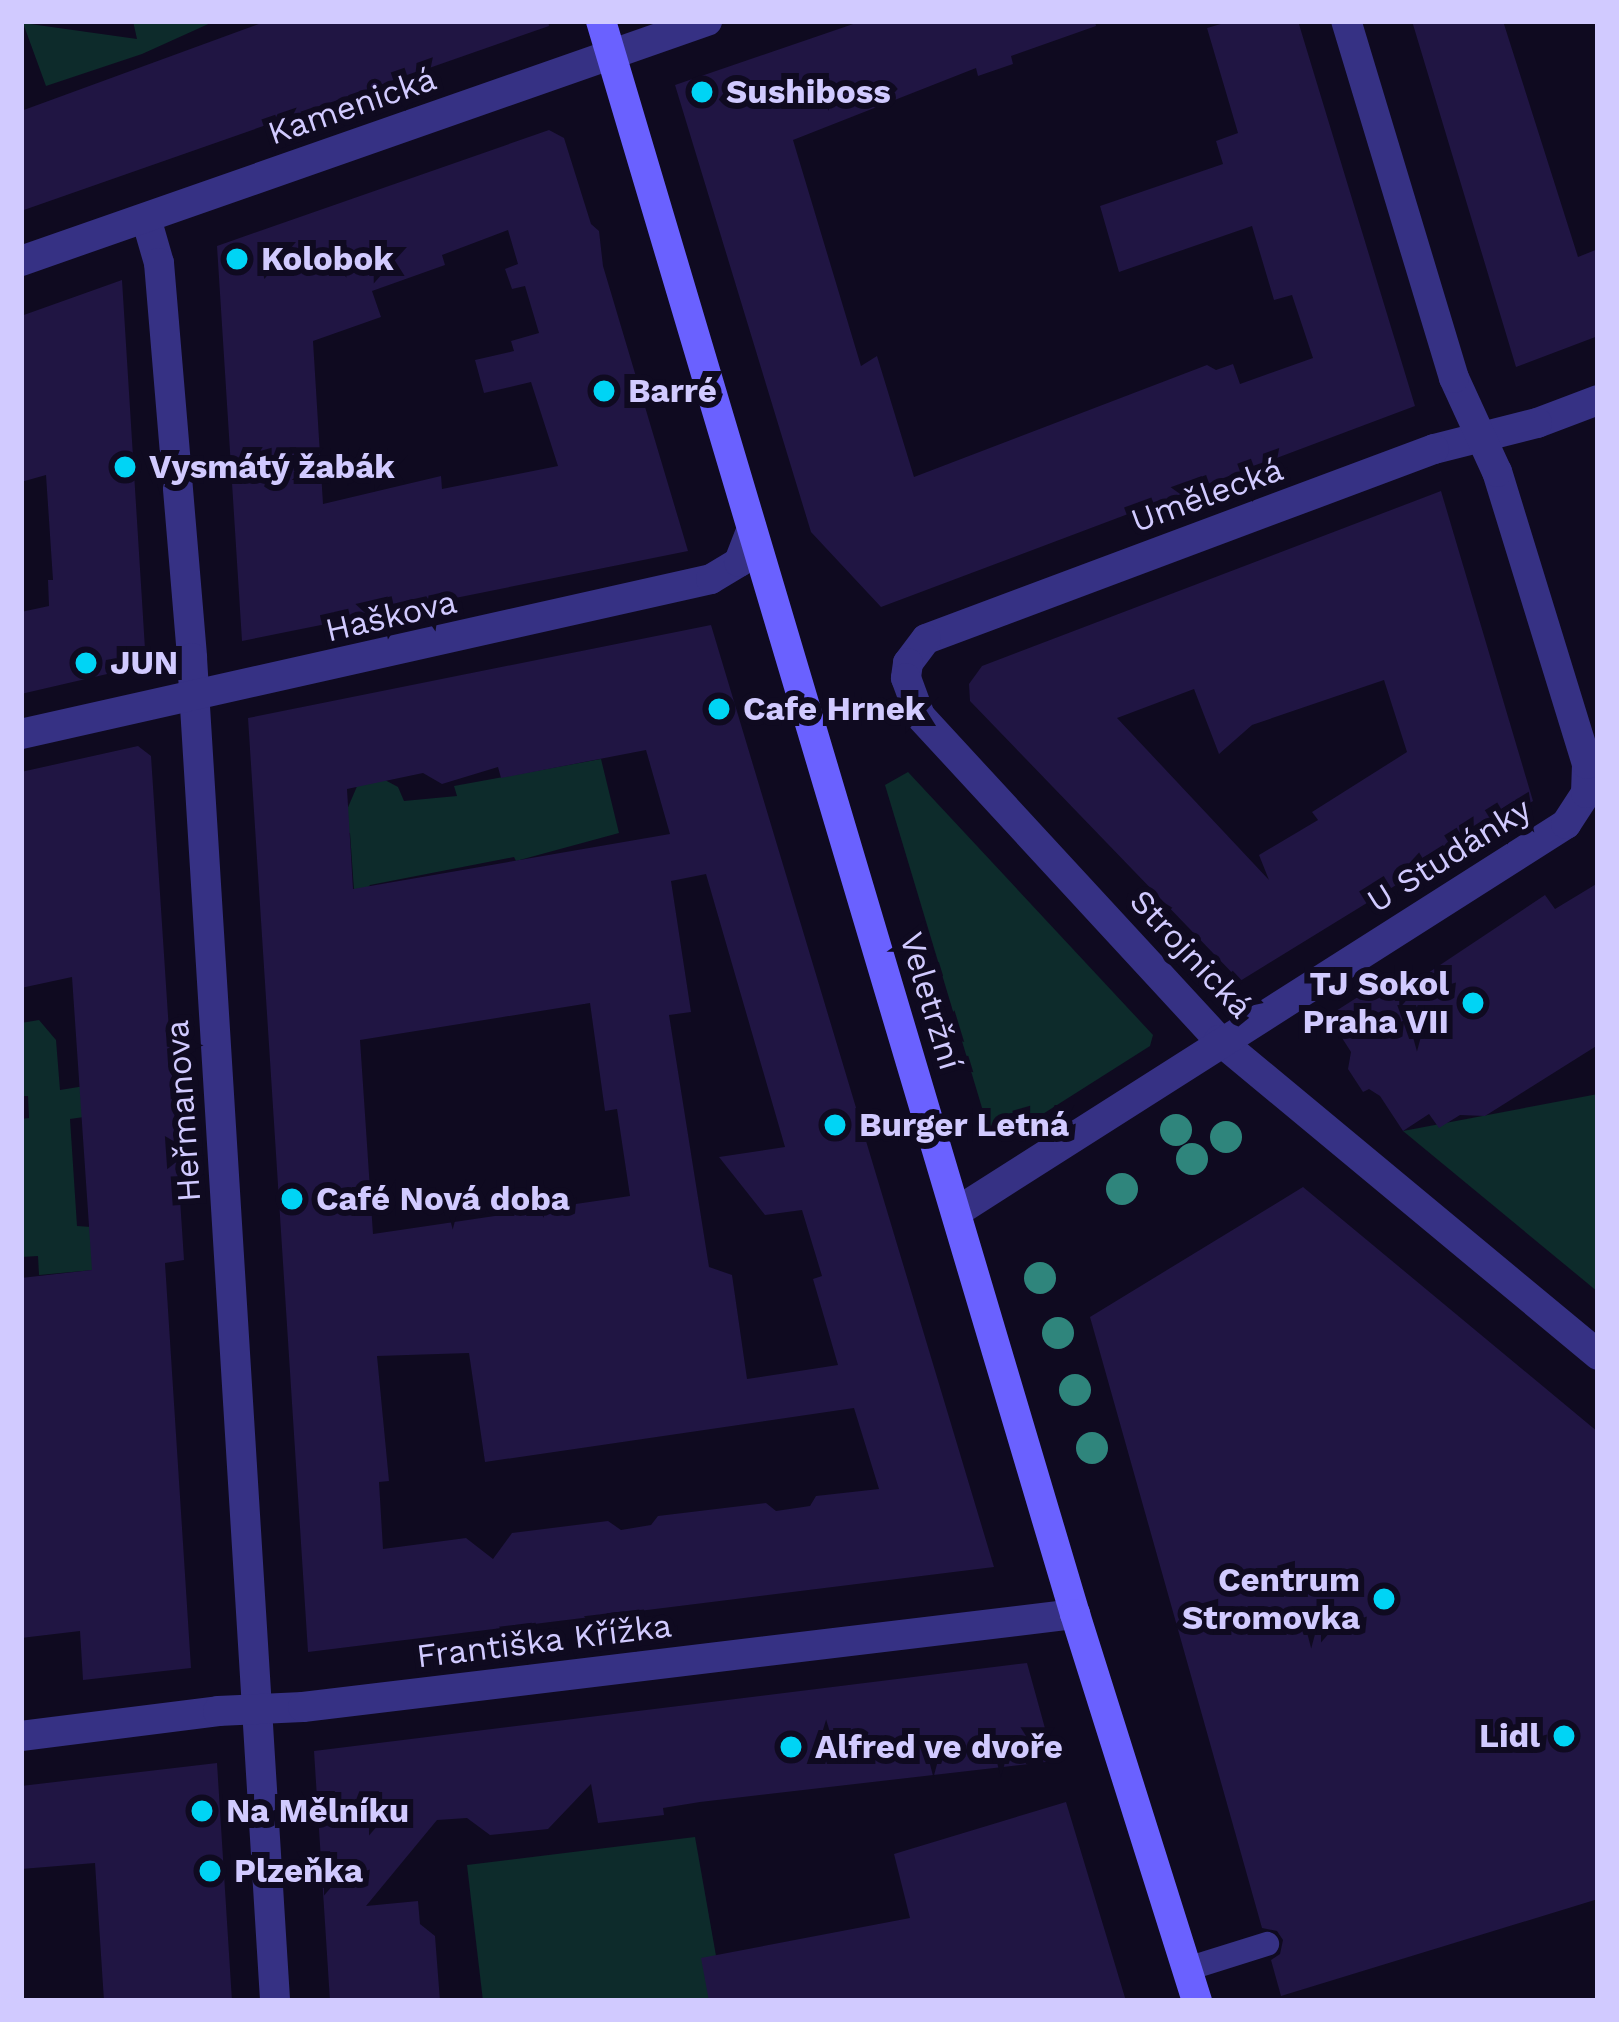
<!DOCTYPE html>
<html>
<head>
<meta charset="utf-8">
<style>
  body { margin:0 }
  #map { position:relative; width:1619px; height:2022px; overflow:hidden; background:#0f0a20; font-family:"Work Sans",sans-serif }
  div>[style] { position:absolute }
  .green>* { inset:0; background:#0d2b2b }
  .building>* { inset:0; background:#201543 }
  .service>* { height:24px; margin:-12px; padding:0 12px; transform-origin:12px; border-radius:12px; background:#363184 }
  .minor>* { height:30px; margin:-15px; padding:0 15px; transform-origin:15px; border-radius:15px; background:#363184 }
  .secondary>* { height:30px; margin:-15px; padding:0 15px; transform-origin:15px; border-radius:15px; background:#6a61ff }
  .trees>* { width:32px; height:32px; margin:-16px; border-radius:50%; background:#2f857c }
  .dots>* { width:33px; height:33px; translate:-50% -50%; box-sizing:border-box; border:6px solid #0f0a20; border-radius:50% }
  span { translate:-50% -50%; white-space:nowrap; text-align:center; line-height:1.15; -webkit-text-stroke:12px #0f0a20; paint-order:stroke }
  .poi-label { font-size:33px; color:#d1caff; font-weight:700 }
  .left { translate:0 -50%; text-align:left }
  .right { translate:-100% -50%; text-align:right }
  .street-label { font-size:33px; color:#d1caff }
  .frame { position:absolute; inset:0; border:24px solid #d1caff; pointer-events:none }
</style>
</head>
<body>
<div id="map">
  <div class="green">
    <i style="clip-path:polygon(133px 21px,215px 21px,142px 54px,46px 86px,23px 23px,137px 39px)"></i>
    <i style="clip-path:polygon(601px 759px,619px 833px,516px 861px,514px 857px,370px 885px,355px 904px,350px 833px,337px 833px,358px 784px,383px 779px,398px 787px,404px 801px,457px 796px,454px 786px)"></i>
    <i style="clip-path:polygon(908px 772px,1153px 1035px,1150px 1046px,1005px 1138px,989px 1131px,885px 785px)"></i>
    <i style="clip-path:polygon(39px 1020px,56px 1040px,60px 1090px,91px 1085px,84px 1117px,70px 1119px,77px 1226px,91px 1227px,104px 1269px,39px 1275px,38px 1256px,21px 1257px,21px 1119px,29px 1118px,28px 1096px,21px 1096px,21px 1023px)"></i>
    <i style="clip-path:polygon(1598px 1094px,1598px 1292px,1403px 1131px)"></i>
    <i style="clip-path:polygon(695px 1837px,724px 2001px,483px 2001px,467px 1865px)"></i>
  </div>
  <div class="building">
    <i style="clip-path:polygon(267px 21px,548px 21px,549px 26px,21px 211px,21px 111px)"></i>
    <i style="clip-path:polygon(862px 21px,1095px 21px,1096px 26px,1011px 56px,1013px 64px,978px 76px,976px 68px,793px 140px,861px 366px,877px 356px,914px 477px,1207px 365px,1216px 370px,1233px 364px,1240px 384px,1313px 358px,1292px 295px,1274px 300px,1252px 226px,1119px 272px,1100px 206px,1223px 164px,1216px 141px,1238px 133px,1207px 28px,1231px 21px,1298px 21px,1415px 406px,881px 607px,811px 532px,675px 85px)"></i>
    <i style="clip-path:polygon(1412px 21px,1503px 21px,1578px 257px,1598px 249px,1598px 336px,1516px 367px)"></i>
    <i style="clip-path:polygon(evenodd,549px 130px,564px 138px,591px 224px,599px 231px,603px 266px,688px 551px,242px 641px,217px 246px,549px 130px,508px 230px,518px 264px,505px 269px,512px 289px,525px 286px,539px 333px,511px 341px,514px 351px,475px 360px,484px 393px,531px 382px,558px 466px,442px 489px,441px 476px,323px 504px,313px 341px,381px 317px,372px 291px,445px 265px,442px 255px,508px 230px)"></i>
    <i style="clip-path:polygon(122px 280px,146px 665px,21px 694px,21px 612px,49px 606px,48px 580px,53px 580px,46px 475px,21px 482px,21px 316px)"></i>
    <i style="clip-path:polygon(evenodd,1441px 491px,1533px 801px,1240px 981px,970px 701px,969px 684px,982px 666px,1441px 491px,1384px 680px,1407px 752px,1312px 812px,1318px 820px,1259px 855px,1269px 880px,1117px 718px,1194px 689px,1219px 754px,1252px 725px,1384px 680px)"></i>
    <i style="clip-path:polygon(evenodd,711px 625px,994px 1567px,308px 1652px,248px 718px,711px 625px,646px 750px,670px 834px,353px 889px,347px 789px,423px 773px,442px 784px,498px 767px,501px 778px,646px 750px,711px 625px,706px 874px,785px 1147px,719px 1157px,765px 1215px,802px 1210px,822px 1276px,813px 1279px,838px 1365px,747px 1379px,732px 1275px,709px 1267px,669px 1015px,691px 1012px,671px 881px,706px 874px,711px 625px,590px 1003px,605px 1111px,617px 1109px,630px 1196px,373px 1234px,360px 1040px,590px 1003px,711px 625px,469px 1353px,485px 1462px,854px 1408px,879px 1489px,816px 1496px,810px 1506px,776px 1511px,766px 1503px,658px 1516px,651px 1525px,621px 1530px,608px 1521px,512px 1533px,493px 1559px,466px 1538px,383px 1549px,379px 1482px,389px 1481px,377px 1356px,469px 1353px)"></i>
    <i style="clip-path:polygon(138px 746px,151px 756px,184px 1260px,165px 1263px,191px 1668px,83px 1680px,80px 1631px,21px 1638px,21px 1278px,92px 1270px,72px 977px,21px 988px,21px 772px)"></i>
    <i style="clip-path:polygon(1598px 883px,1598px 1045px,1485px 1116px,1460px 1115px,1439px 1128px,1429px 1114px,1403px 1131px,1380px 1096px,1369px 1089px,1363px 1092px,1348px 1069px,1351px 1052px,1328px 1016px,1394px 974px,1404px 989px,1545px 895px,1555px 909px)"></i>
    <i style="clip-path:polygon(1303px 1187px,1598px 1432px,1598px 1899px,1281px 1996px,1271px 1960px,1280px 1954px,1283px 1940px,1277px 1931px,1262px 1928px,1090px 1317px)"></i>
    <i style="clip-path:polygon(1027px 1663px,1054px 1761px,700px 1802px,663px 1808px,664px 1815px,598px 1823px,591px 1784px,548px 1829px,490px 1835px,467px 1818px,437px 1820px,366px 1906px,418px 1901px,420px 1924px,435px 1936px,440px 2001px,330px 2001px,314px 1751px)"></i>
    <i style="clip-path:polygon(217px 1763px,232px 2001px,104px 2001px,95px 1863px,21px 1869px,21px 1786px)"></i>
    <i style="clip-path:polygon(1066px 1802px,1126px 2001px,709px 2001px,701px 1958px,910px 1918px,894px 1854px)"></i>
  </div>
  <div class="service">
    <i style="left:1187px;top:1969px;width:84px;rotate:-17.4deg"></i>
  </div>
  <div class="minor">
    <i style="left:146px;top:218px;width:47px;rotate:73.9deg"></i>
    <i style="left:159px;top:263px;width:396px;rotate:85.2deg"></i>
    <i style="left:192px;top:658px;width:1346px;rotate:86.46deg"></i>
    <i style="left:21px;top:261px;width:727px;rotate:-19.28deg"></i>
    <i style="left:1598px;top:400px;width:65px;rotate:159.3deg"></i>
    <i style="left:1537px;top:423px;width:106px;rotate:165.8deg"></i>
    <i style="left:1434px;top:449px;width:542px;rotate:159.49deg"></i>
    <i style="left:926px;top:639px;width:30px;rotate:127deg"></i>
    <i style="left:908px;top:663px;width:15px;rotate:98deg"></i>
    <i style="left:906px;top:678px;width:40px;rotate:69.8deg"></i>
    <i style="left:920px;top:716px;width:441px;rotate:47.3deg"></i>
    <i style="left:1219px;top:1040px;width:493px;rotate:39.7deg"></i>
    <i style="left:21px;top:734px;width:707px;rotate:-12.66deg"></i>
    <i style="left:711px;top:579px;width:33px;rotate:-31deg"></i>
    <i style="left:739px;top:562px;width:34px;rotate:-69deg"></i>
    <i style="left:958px;top:1211px;width:721px;rotate:-32.48deg"></i>
    <i style="left:1566px;top:824px;width:37px;rotate:-57deg"></i>
    <i style="left:1586px;top:793px;width:29px;rotate:-88deg"></i>
    <i style="left:1587px;top:764px;width:306px;rotate:-107.1deg"></i>
    <i style="left:1497px;top:472px;width:103px;rotate:-114.6deg"></i>
    <i style="left:1454px;top:378px;width:373px;rotate:-106.8deg"></i>
    <i style="left:21px;top:1736px;width:199px;rotate:-7.2deg"></i>
    <i style="left:218px;top:1711px;width:85px;rotate:-2.7deg"></i>
    <i style="left:303px;top:1707px;width:778px;rotate:-6.87deg"></i>
  </div>
  <div class="secondary">
    <i style="left:601px;top:21px;width:1662px;rotate:73.43deg"></i>
    <i style="left:1075px;top:1614px;width:406px;rotate:72.5deg"></i>
  </div>
  <div class="trees">
    <i style="left:1176px;top:1130px"></i>
    <i style="left:1226px;top:1137px"></i>
    <i style="left:1192px;top:1159px"></i>
    <i style="left:1122px;top:1189px"></i>
    <i style="left:1040px;top:1278px"></i>
    <i style="left:1058px;top:1333px"></i>
    <i style="left:1075px;top:1390px"></i>
    <i style="left:1092px;top:1448px"></i>
  </div>
  <div class="dots">
    <i style="left:702px;top:92px;background:#00d4f5"></i>
    <i style="left:237px;top:259px;background:#00d4f5"></i>
    <i style="left:604px;top:391px;background:#00d4f5"></i>
    <i style="left:125px;top:467px;background:#00d4f5"></i>
    <i style="left:86px;top:663px;background:#00d4f5"></i>
    <i style="left:719px;top:709px;background:#00d4f5"></i>
    <i style="left:1473px;top:1003px;background:#00d4f5"></i>
    <i style="left:835px;top:1125px;background:#00d4f5"></i>
    <i style="left:292px;top:1199px;background:#00d4f5"></i>
    <i style="left:1384px;top:1599px;background:#00d4f5"></i>
    <i style="left:1564px;top:1736px;background:#00d4f5"></i>
    <i style="left:791px;top:1747px;background:#00d4f5"></i>
    <i style="left:202px;top:1811px;background:#00d4f5"></i>
    <i style="left:210px;top:1871px;background:#00d4f5"></i>
  </div>
  <div class="poi-label">
    <span class="left" style="left:726px;top:92px">Sushiboss</span>
    <span class="left" style="left:261px;top:259px">Kolobok</span>
    <span class="left" style="left:628px;top:391px">Barré</span>
    <span class="left" style="left:149px;top:467px">Vysmátý žabák</span>
    <span class="left" style="left:110px;top:663px">JUN</span>
    <span class="left" style="left:743px;top:709px">Cafe Hrnek</span>
    <span class="right" style="left:1449px;top:1003px">TJ Sokol<br>Praha VII</span>
    <span class="left" style="left:859px;top:1125px">Burger Letná</span>
    <span class="left" style="left:316px;top:1199px">Café Nová doba</span>
    <span class="right" style="left:1360px;top:1599px">Centrum<br>Stromovka</span>
    <span class="right" style="left:1540px;top:1736px">Lidl</span>
    <span class="left" style="left:815px;top:1747px">Alfred ve dvoře</span>
    <span class="left" style="left:226px;top:1811px">Na Mělníku</span>
    <span class="left" style="left:234px;top:1871px">Plzeňka</span>
  </div>
  <div class="street-label">
    <span style="left:352px;top:106px;rotate:-19deg">Kamenická</span>
    <span style="left:1207px;top:495px;rotate:-20deg">Umělecká</span>
    <span style="left:391px;top:616px;rotate:-13deg">Haškova</span>
    <span style="left:1449px;top:855px;rotate:-32deg">U Studánky</span>
    <span style="left:1191px;top:954px;rotate:47deg">Strojnická</span>
    <span style="left:931px;top:1001px;rotate:73deg">Veletržní</span>
    <span style="left:183px;top:1111px;rotate:-94deg">Heřmanova</span>
    <span style="left:544px;top:1641px;rotate:-7deg">Františka Křížka</span>
  </div>
  <div class="frame"></div>
</div>
</body>
</html>
